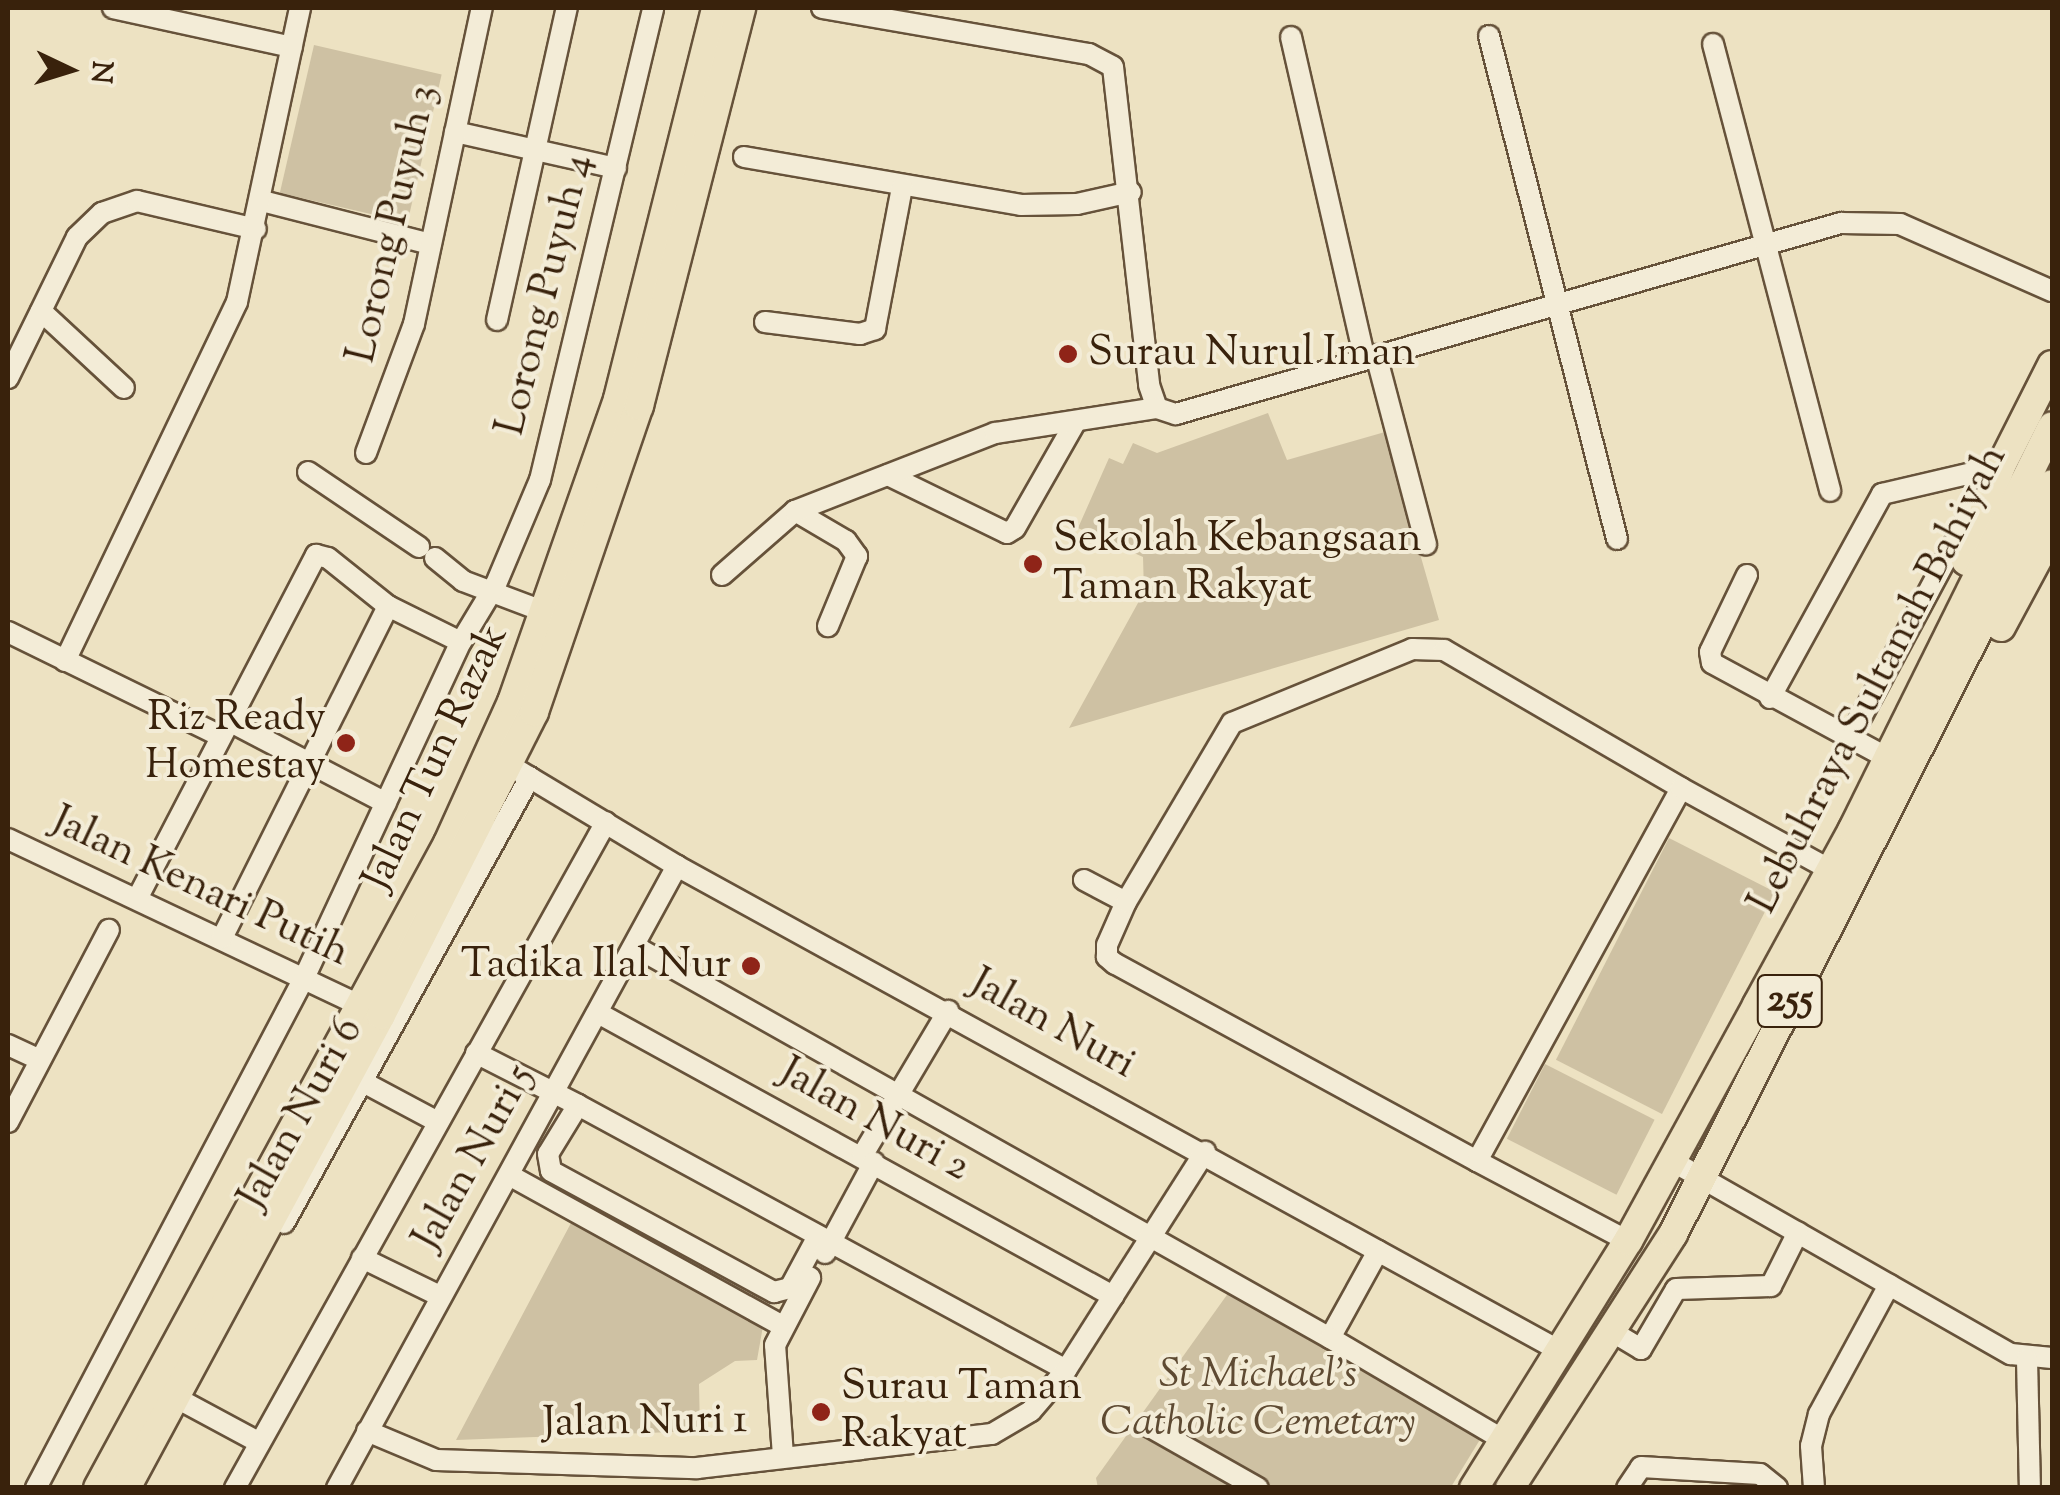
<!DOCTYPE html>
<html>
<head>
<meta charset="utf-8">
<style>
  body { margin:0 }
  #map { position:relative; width:2060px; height:1495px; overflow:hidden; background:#ede2c2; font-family:"Sorts Mill Goudy",serif }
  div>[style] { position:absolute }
  .green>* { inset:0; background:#cec1a3; transform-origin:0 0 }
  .roads { filter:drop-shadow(2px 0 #66523a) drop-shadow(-2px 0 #66523a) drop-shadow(0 2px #66523a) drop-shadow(0 -2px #66523a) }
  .minor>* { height:20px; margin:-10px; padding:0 10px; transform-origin:10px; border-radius:10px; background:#f3ecd7 }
  .major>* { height:28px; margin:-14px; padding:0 14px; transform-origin:14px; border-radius:14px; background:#ede2c2 }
  .dots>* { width:28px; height:28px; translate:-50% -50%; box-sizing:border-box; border:5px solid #f3ecd7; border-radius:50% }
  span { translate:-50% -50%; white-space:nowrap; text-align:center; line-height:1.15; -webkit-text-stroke:8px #f3ecd7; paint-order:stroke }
  .shield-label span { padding:2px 8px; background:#f3ecd7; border:2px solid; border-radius:8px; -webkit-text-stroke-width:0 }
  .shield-label { font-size:40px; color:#39220c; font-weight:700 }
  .street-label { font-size:42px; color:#39220c }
  .poi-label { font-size:42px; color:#39220c }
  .left { translate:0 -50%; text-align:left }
  .right { translate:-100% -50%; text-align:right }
  .park-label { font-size:42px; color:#5e4a32; font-style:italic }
  .frame { position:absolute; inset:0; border:10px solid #39220c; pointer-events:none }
  .north { position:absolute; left:20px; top:20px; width:100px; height:100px; -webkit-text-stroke:8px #f3ecd7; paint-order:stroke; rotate:94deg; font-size:28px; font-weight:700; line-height:40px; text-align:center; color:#39220c }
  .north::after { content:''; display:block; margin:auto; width:35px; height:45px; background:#39220c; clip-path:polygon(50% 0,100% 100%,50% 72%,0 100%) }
</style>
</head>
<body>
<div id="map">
  <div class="green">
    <i style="left:314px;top:45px;width:131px;height:152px;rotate:13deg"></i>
    <i style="clip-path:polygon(1268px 413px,1287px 460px,1385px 432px,1439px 620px,1069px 728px,1144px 592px,1143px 557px,1078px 528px,1109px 458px,1123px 464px,1133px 443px,1157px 453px)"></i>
    <i style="left:1669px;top:838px;width:119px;height:249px;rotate:27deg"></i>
    <i style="left:1545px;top:1064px;width:123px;height:84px;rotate:27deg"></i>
    <i style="clip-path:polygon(571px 1223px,763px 1326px,757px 1360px,735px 1361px,699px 1384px,700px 1431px,456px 1440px)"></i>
    <i style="clip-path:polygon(1234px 1285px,1484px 1433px,1451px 1487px,1098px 1488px,1096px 1478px)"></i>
  </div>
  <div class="roads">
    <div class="minor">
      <i style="left:113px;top:8px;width:183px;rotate:12.3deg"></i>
      <i style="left:822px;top:8px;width:271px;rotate:9.8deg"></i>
      <i style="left:1089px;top:54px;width:27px;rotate:28deg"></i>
      <i style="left:1113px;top:67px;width:320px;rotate:83.5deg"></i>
      <i style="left:1149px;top:385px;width:24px;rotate:71deg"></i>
      <i style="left:1157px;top:408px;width:20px;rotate:18deg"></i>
      <i style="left:1176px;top:414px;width:692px;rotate:-16.03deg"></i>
      <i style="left:1841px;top:223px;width:59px;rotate:1deg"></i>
      <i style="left:1900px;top:224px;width:166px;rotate:23.8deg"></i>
      <i style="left:1489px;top:36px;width:519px;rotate:75.72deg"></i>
      <i style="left:1291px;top:37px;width:328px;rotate:77.1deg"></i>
      <i style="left:1713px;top:44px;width:462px;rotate:75.3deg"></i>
      <i style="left:455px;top:132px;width:165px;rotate:12.6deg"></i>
      <i style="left:744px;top:157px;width:281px;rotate:9.8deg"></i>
      <i style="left:1021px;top:205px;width:56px;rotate:-1deg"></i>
      <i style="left:1077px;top:204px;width:55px;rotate:-12.5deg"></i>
      <i style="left:262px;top:201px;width:174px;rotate:14.3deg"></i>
      <i style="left:41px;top:311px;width:113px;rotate:42.9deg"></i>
      <i style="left:497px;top:320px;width:320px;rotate:-77.4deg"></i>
      <i style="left:765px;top:322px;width:96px;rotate:7.2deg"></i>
      <i style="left:860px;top:334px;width:16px;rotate:-18deg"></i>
      <i style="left:875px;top:329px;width:144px;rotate:-79.2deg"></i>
      <i style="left:1376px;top:355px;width:196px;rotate:75.2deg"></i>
      <i style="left:8px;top:378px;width:157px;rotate:-63.9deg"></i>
      <i style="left:77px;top:237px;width:35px;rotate:-44deg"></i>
      <i style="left:102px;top:213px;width:37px;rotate:-19deg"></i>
      <i style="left:137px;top:201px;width:122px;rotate:13.2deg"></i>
      <i style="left:366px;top:453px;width:138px;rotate:-69.6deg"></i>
      <i style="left:414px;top:324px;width:323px;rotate:-77.9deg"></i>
      <i style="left:308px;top:472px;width:134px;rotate:34deg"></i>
      <i style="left:888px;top:475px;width:132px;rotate:26deg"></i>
      <i style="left:1007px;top:533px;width:9px;rotate:-32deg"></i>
      <i style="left:1015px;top:528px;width:121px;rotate:-60.3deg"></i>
      <i style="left:795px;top:511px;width:59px;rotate:30.5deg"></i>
      <i style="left:846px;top:541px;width:19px;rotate:54deg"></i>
      <i style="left:857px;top:556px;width:76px;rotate:112.5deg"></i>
      <i style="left:435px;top:558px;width:36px;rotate:39deg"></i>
      <i style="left:463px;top:581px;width:91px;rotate:20.6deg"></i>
      <i style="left:722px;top:575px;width:97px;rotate:-41.2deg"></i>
      <i style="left:795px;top:511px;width:215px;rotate:-21.3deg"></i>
      <i style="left:995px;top:433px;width:164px;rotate:-8.8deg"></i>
      <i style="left:1747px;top:575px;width:85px;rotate:115.7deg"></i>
      <i style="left:1710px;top:652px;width:11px;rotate:80deg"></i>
      <i style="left:1712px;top:663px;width:191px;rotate:28.4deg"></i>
      <i style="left:8px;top:632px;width:236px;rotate:26.1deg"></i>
      <i style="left:65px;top:661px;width:398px;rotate:-64.4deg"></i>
      <i style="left:237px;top:302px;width:301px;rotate:-77.9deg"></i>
      <i style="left:1770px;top:698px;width:233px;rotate:-61.2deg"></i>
      <i style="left:1882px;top:494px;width:122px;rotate:-13.2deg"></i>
      <i style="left:229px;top:721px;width:177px;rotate:27.6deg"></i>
      <i style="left:1850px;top:738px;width:269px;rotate:-61.8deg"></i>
      <i style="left:509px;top:765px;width:196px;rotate:31deg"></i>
      <i style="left:677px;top:866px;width:1007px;rotate:28.78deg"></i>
      <i style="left:8px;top:839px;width:391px;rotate:25.3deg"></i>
      <i style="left:1084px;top:880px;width:47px;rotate:27.6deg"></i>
      <i style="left:137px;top:899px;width:388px;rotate:-62.5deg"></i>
      <i style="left:316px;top:555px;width:12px;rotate:14deg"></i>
      <i style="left:328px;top:558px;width:77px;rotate:38.7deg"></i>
      <i style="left:388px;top:606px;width:81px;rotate:26.3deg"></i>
      <i style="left:222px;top:938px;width:371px;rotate:-63.4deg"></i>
      <i style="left:634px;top:946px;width:799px;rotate:29.39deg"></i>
      <i style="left:598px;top:1013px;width:588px;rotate:28.79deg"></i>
      <i style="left:8px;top:1045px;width:35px;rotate:25deg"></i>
      <i style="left:476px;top:1053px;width:114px;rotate:27deg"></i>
      <i style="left:578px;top:1105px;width:57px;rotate:121.5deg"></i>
      <i style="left:548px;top:1154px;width:17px;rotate:80deg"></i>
      <i style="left:551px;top:1171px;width:254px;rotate:28.5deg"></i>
      <i style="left:774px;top:1292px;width:16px;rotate:-14deg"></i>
      <i style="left:790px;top:1288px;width:57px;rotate:-61.6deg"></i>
      <i style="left:363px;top:1082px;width:85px;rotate:28.1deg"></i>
      <i style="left:578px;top:1105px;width:555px;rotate:28.5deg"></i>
      <i style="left:8px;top:1122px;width:217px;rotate:-62.3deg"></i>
      <i style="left:862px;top:1156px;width:169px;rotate:-59.3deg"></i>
      <i style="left:1477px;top:1161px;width:412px;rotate:-151.4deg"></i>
      <i style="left:1115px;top:964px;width:11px;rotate:-139deg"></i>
      <i style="left:1107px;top:957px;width:12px;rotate:-90deg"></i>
      <i style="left:1107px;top:945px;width:47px;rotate:-66.2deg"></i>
      <i style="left:1126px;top:902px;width:208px;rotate:-59.4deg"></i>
      <i style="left:1232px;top:723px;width:195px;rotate:-22.3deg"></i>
      <i style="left:1412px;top:649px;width:32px;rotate:2deg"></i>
      <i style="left:1444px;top:650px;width:274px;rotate:30.2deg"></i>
      <i style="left:1672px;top:1161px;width:390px;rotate:29.7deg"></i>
      <i style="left:2011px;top:1354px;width:41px;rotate:5.6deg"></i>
      <i style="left:509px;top:1175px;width:313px;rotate:28.9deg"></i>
      <i style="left:284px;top:1223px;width:509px;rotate:-61.12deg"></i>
      <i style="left:1628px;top:1241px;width:171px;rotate:-152.1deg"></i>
      <i style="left:1477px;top:1161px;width:425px;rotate:-61.3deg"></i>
      <i style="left:1681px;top:788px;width:171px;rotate:28.7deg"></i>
      <i style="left:1378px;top:1251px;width:99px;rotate:118.9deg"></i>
      <i style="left:1330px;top:1338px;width:199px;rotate:30.4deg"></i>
      <i style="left:825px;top:1253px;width:103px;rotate:-61.7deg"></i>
      <i style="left:362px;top:1258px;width:87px;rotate:26deg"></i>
      <i style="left:1611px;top:1331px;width:35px;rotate:31deg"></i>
      <i style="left:1641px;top:1349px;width:69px;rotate:-59.7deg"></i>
      <i style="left:1676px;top:1289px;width:95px;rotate:-1.8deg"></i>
      <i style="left:1771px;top:1286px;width:60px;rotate:-63.4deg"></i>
      <i style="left:2027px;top:1359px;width:129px;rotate:88.7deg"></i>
      <i style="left:184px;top:1402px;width:86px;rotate:28.3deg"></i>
      <i style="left:1150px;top:1427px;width:124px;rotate:29.5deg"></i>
      <i style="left:367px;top:1431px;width:75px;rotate:22.8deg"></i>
      <i style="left:436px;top:1460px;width:261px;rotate:1.8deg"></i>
      <i style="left:697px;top:1468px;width:297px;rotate:-6.6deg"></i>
      <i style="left:992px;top:1434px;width:45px;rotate:-30.5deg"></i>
      <i style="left:1031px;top:1411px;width:54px;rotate:-49.5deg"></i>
      <i style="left:1066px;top:1370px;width:259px;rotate:-57.5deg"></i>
      <i style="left:783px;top:1456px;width:111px;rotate:-94.1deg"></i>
      <i style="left:775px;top:1345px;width:76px;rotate:-62.4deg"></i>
      <i style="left:36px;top:1488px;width:578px;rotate:-62.28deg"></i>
      <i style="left:305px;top:976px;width:369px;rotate:-65deg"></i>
      <i style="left:461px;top:642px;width:68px;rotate:-58.9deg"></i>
      <i style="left:496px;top:584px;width:113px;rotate:-67.1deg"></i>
      <i style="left:540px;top:480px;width:485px;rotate:-76.5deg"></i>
      <i style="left:235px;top:1488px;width:762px;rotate:-60.88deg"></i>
      <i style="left:337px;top:1488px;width:709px;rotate:-61.34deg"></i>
      <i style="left:1627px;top:1488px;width:25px;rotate:-56deg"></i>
      <i style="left:1641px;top:1467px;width:119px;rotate:3.4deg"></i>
      <i style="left:1760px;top:1474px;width:22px;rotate:39deg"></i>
      <i style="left:1814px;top:1488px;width:42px;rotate:-94.1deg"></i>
      <i style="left:1811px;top:1446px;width:33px;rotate:-76deg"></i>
      <i style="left:1819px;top:1414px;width:147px;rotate:-61.5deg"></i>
    </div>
    <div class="major">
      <i style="left:1966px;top:561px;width:101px;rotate:-69.8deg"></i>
      <i style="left:2001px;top:466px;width:113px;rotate:-63.2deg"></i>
      <i style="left:2001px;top:627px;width:108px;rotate:-61.8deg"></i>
      <i style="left:98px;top:1488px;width:734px;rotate:-61.51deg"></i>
      <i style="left:448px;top:843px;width:155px;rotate:-65.6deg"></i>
      <i style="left:512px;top:702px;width:321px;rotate:-70.7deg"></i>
      <i style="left:618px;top:399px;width:403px;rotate:-75.9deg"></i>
      <i style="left:126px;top:1488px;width:537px;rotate:-61.67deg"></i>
      <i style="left:381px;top:1015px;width:339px;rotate:-63.2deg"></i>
      <i style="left:534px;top:712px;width:324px;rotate:-71.1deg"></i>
      <i style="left:639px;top:406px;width:411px;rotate:-75.6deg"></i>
      <i style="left:1474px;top:1488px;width:291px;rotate:-58.1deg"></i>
      <i style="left:1628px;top:1241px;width:269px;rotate:-61.3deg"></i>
      <i style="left:1757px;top:1005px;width:200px;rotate:-61.4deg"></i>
      <i style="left:1853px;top:829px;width:449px;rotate:-63.7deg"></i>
      <i style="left:1510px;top:1488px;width:302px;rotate:-57.3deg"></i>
      <i style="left:1673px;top:1234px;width:840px;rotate:-63.19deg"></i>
    </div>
  </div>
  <div class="dots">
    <i style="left:1068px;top:354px;background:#8f2418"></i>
    <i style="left:1033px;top:564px;background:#8f2418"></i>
    <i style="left:346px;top:743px;background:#8f2418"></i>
    <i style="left:751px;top:966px;background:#8f2418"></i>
    <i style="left:821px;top:1412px;background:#8f2418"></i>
  </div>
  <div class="shield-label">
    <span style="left:1790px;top:1001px">255</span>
  </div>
  <div class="street-label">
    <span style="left:394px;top:224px;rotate:-77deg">Lorong Puyuh 3</span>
    <span style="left:546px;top:295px;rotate:-76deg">Lorong Puyuh 4</span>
    <span style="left:1879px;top:680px;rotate:-63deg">Lebuhraya Sultanah Bahiyah</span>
    <span style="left:437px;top:758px;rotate:-65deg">Jalan Tun Razak</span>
    <span style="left:200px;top:888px;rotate:25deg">Jalan Kenari Putih</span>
    <span style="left:1052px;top:1025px;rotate:29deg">Jalan Nuri</span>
    <span style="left:302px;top:1114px;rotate:-61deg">Jalan Nuri 6</span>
    <span style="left:874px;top:1121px;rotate:29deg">Jalan Nuri 2</span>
    <span style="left:475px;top:1158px;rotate:-61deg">Jalan Nuri 5</span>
    <span style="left:645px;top:1423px;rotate:-1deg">Jalan Nuri 1</span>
  </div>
  <div class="poi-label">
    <span class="left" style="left:1088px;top:354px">Surau Nurul Iman</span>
    <span class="left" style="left:1053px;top:564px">Sekolah Kebangsaan<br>Taman Rakyat</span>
    <span class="right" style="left:326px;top:743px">Riz Ready<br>Homestay</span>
    <span class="right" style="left:731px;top:966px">Tadika Ilal Nur</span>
    <span class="left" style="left:841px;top:1412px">Surau Taman<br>Rakyat</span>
  </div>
  <div class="park-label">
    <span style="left:1258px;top:1400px">St Michael's<br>Catholic Cemetary</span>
  </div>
  <div class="frame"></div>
  <div class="north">N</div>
</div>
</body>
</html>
